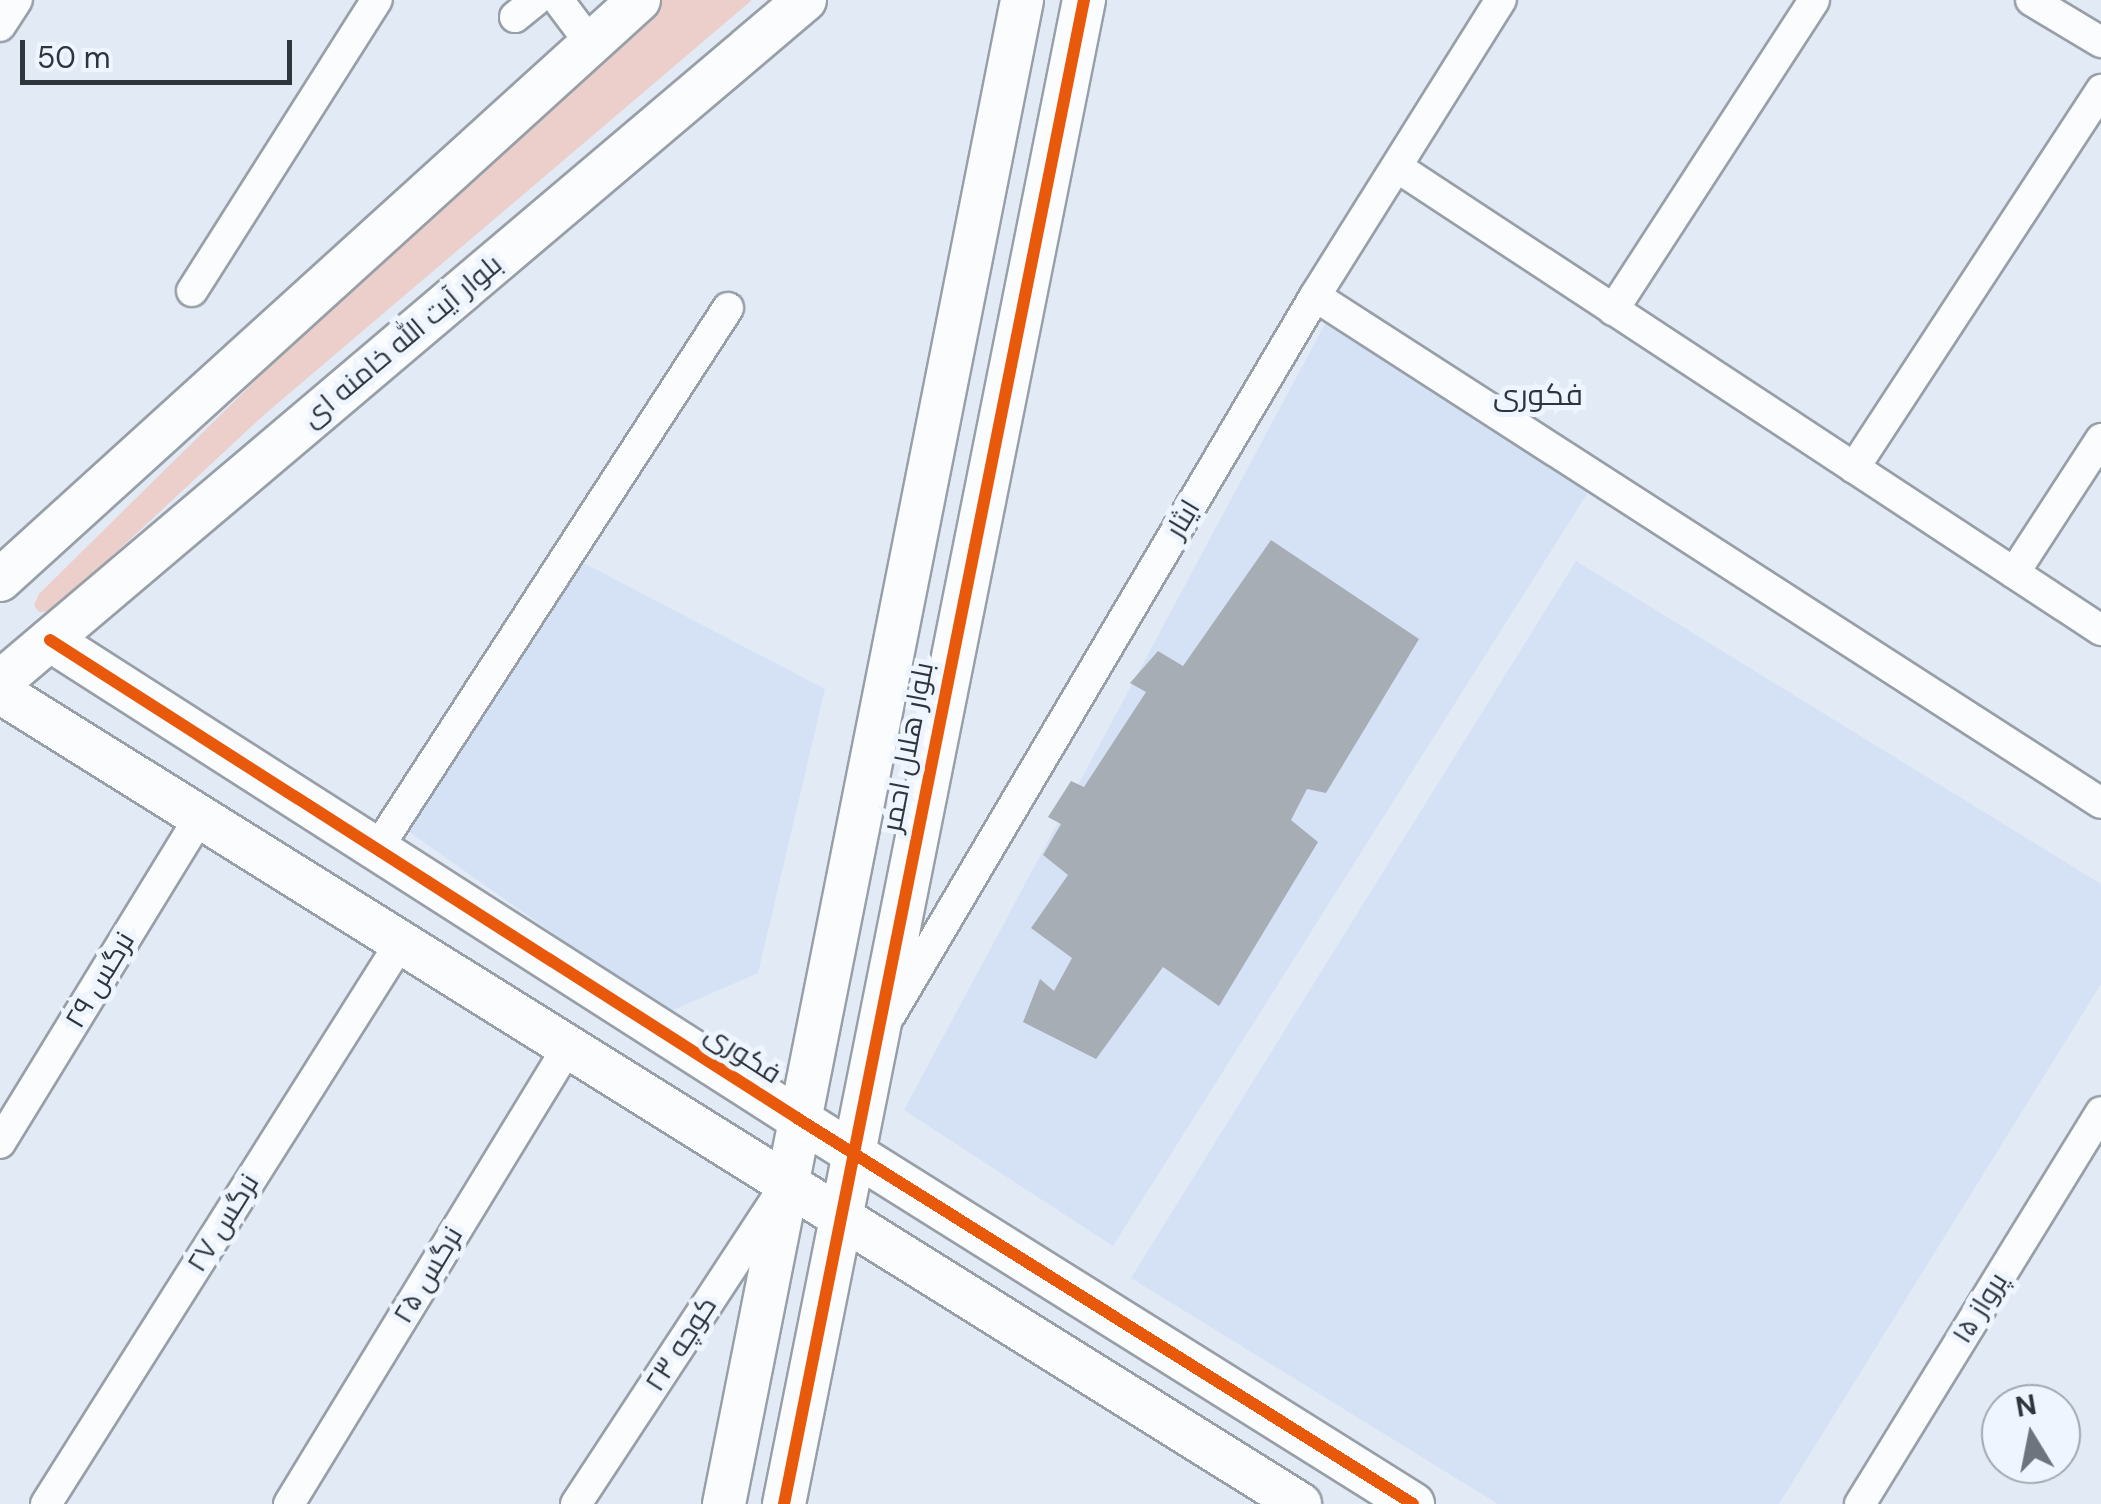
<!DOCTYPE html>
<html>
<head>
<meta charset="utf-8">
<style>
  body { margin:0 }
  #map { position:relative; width:2101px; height:1504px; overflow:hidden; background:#e2eaf5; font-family:"DM Sans",Cairo,sans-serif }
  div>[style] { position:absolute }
  .built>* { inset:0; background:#d5e2f5 }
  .green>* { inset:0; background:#ecceca }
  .building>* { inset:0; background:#a7adb5 }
  .roads { filter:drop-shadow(2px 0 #989fa7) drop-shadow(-2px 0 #989fa7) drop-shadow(0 2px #989fa7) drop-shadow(0 -2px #989fa7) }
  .street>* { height:30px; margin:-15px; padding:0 15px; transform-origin:15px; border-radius:15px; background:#fbfcfe }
  .secondary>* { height:42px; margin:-21px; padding:0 21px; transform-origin:21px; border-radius:21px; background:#fbfcfe }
  .cycleway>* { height:12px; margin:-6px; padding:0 6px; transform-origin:6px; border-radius:6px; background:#e8590c }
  span { translate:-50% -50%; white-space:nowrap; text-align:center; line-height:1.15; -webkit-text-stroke:10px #eff5fe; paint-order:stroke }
  .street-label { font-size:28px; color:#2f353c }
  .neighbourhood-label { font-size:30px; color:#2f353c }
  .north { position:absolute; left:1981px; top:1384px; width:100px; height:100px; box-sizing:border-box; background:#eff5fe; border:2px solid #a2a8b0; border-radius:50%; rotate:350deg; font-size:28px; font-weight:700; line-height:40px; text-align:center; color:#2f353c }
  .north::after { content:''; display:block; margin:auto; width:35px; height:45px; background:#6e747d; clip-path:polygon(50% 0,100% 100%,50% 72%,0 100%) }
  .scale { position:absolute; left:20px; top:40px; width:272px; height:45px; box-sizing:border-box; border:5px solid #2f353c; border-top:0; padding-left:12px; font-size:30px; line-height:35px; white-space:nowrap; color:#2f353c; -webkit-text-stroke:8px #eff5fe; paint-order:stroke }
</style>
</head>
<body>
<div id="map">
  <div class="built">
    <i style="clip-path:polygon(1326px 322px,1592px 486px,1113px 1246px,904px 1110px)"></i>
    <i style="clip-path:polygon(578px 560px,825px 689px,758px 973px,666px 1013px,408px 831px)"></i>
    <i style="clip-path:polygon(1576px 561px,2101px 884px,2101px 984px,1779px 1504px,1498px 1504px,1131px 1278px)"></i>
  </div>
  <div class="green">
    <i style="clip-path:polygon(651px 0,752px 0,265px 414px,53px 611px,39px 612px,34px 605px,39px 594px,416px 222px)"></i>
  </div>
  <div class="building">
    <i style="clip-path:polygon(1271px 540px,1419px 639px,1326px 793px,1307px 789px,1291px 820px,1318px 842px,1219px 1006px,1163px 967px,1096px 1059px,1023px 1022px,1040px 979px,1054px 991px,1072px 958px,1031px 928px,1068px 875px,1043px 855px,1061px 824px,1048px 817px,1071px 781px,1084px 787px,1146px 692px,1130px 683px,1158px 651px,1183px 666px)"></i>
  </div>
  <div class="roads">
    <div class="street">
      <i style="left:558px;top:0;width:55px;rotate:53.1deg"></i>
      <i style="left:2031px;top:0;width:82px;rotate:31deg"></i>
      <i style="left:515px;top:17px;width:27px;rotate:-39deg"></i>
      <i style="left:0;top:26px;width:31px;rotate:-57deg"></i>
      <i style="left:1397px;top:167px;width:843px;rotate:33.33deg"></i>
      <i style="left:192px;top:291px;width:345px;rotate:-57.6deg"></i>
      <i style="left:1315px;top:296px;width:935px;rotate:32.82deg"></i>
      <i style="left:1613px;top:310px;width:369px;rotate:-57deg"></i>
      <i style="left:1854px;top:468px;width:452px;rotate:-56.8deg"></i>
      <i style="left:2014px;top:573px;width:160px;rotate:-57deg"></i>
      <i style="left:377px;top:849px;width:645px;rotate:-57.02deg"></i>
      <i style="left:890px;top:1015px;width:835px;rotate:-59.41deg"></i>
      <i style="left:1315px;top:296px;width:350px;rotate:-57.9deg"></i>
      <i style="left:0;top:1143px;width:382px;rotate:-58.5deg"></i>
      <i style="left:46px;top:1504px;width:665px;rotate:-57.72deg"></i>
      <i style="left:289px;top:1504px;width:535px;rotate:-58.6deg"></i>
      <i style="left:576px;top:1504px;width:372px;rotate:-56.7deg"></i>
      <i style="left:1860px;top:1504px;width:460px;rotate:-58.4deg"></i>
    </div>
    <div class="secondary">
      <i style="left:0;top:580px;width:863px;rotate:-42.23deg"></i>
      <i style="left:50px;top:640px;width:887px;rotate:32.61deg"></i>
      <i style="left:797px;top:1118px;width:727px;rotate:32.07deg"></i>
      <i style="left:0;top:682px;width:1055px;rotate:-40.27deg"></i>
      <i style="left:0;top:692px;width:1533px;rotate:31.99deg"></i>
      <i style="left:724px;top:1504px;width:1533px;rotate:-78.79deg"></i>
      <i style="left:784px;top:1504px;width:1534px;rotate:-78.72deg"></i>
    </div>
  </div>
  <div class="cycleway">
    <i style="left:50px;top:640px;width:887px;rotate:32.61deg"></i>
    <i style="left:797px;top:1118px;width:727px;rotate:32.07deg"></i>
    <i style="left:784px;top:1504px;width:1534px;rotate:-78.72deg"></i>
  </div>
  <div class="street-label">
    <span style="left:402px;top:341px;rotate:-40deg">بلوار آیت الله خامنه ای</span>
    <span style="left:1183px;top:519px;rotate:-59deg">ایثار</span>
    <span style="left:908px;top:747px;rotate:-79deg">بلوار هلال احمر</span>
    <span style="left:100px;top:980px;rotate:-59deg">نرگس ۲۹</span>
    <span style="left:743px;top:1054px;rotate:33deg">فکوری</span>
    <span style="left:223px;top:1223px;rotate:-58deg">نرگس ۲۷</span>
    <span style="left:428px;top:1275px;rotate:-59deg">نرگس ۲۵</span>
    <span style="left:1980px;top:1308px;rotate:-58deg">پرواز ۱۵</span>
    <span style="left:681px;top:1344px;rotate:-57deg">کوچه ۲۳</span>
  </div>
  <div class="neighbourhood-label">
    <span style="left:1538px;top:395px">فکوری</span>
  </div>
  <div class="north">N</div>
  <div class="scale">50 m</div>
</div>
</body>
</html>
